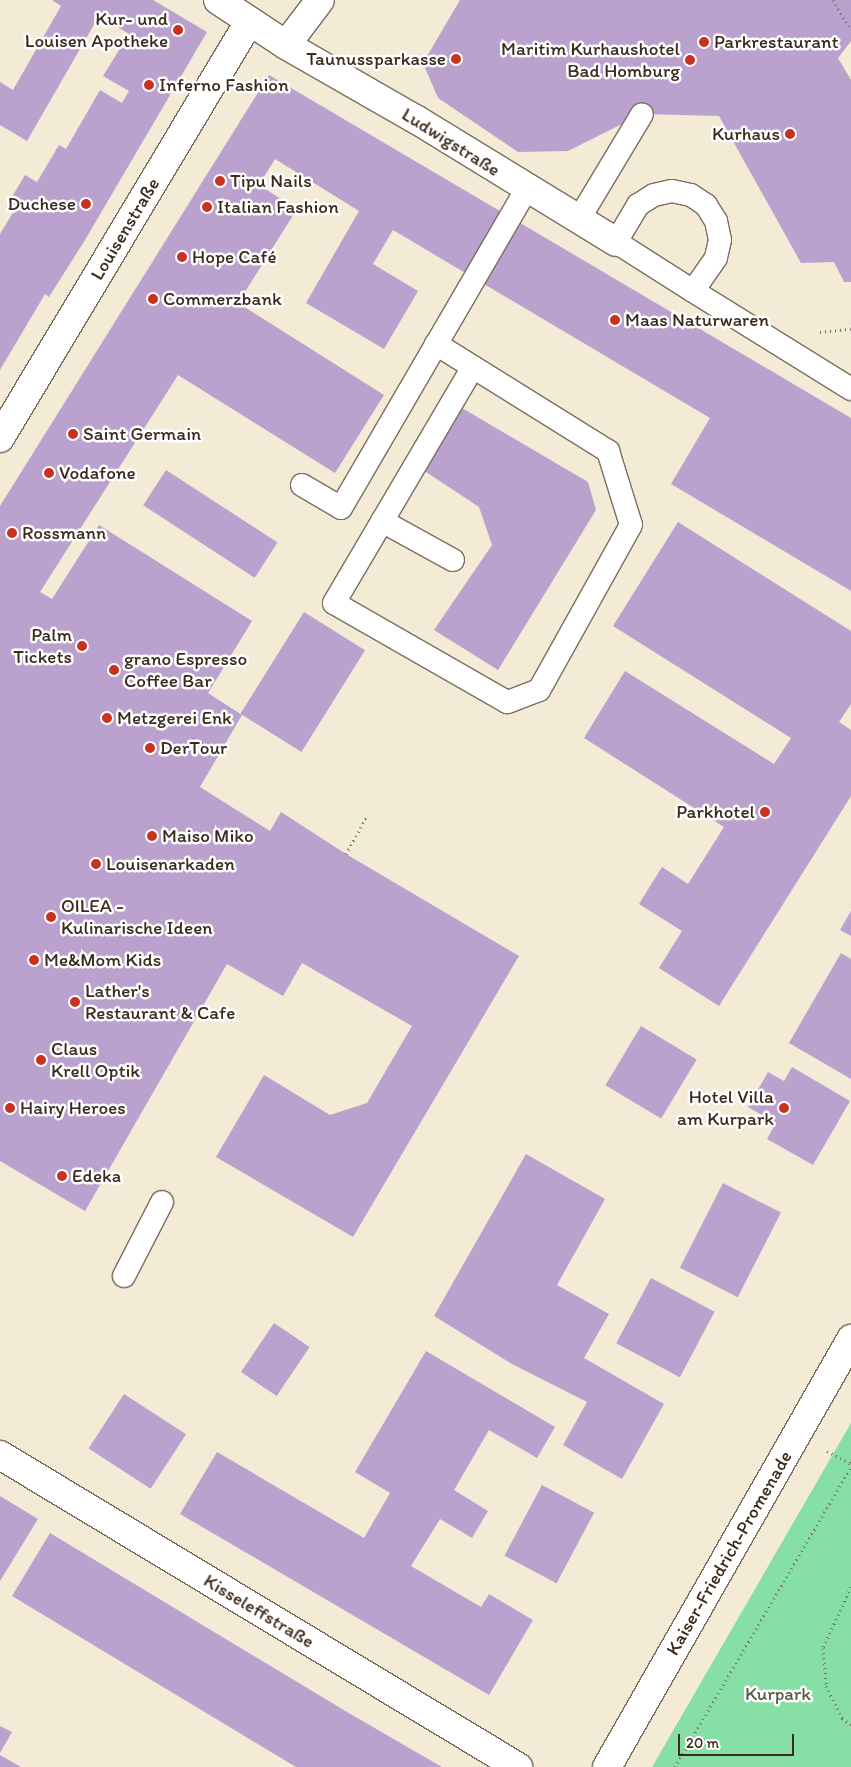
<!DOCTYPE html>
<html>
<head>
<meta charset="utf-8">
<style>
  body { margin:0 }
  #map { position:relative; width:851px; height:1767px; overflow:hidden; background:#f3ebd6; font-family:Itim,sans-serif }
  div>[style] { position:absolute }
  .green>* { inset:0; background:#86dfa5 }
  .building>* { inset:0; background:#baa1ce; transform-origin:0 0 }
  .path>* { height:3px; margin-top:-1.5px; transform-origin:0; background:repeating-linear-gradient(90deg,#7b6e5e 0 1px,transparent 0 5px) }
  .roads { filter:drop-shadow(1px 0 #7b6e5e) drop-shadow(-1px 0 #7b6e5e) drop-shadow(0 1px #7b6e5e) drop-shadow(0 -1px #7b6e5e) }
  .service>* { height:22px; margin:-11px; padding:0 11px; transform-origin:11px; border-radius:11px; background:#fff }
  .pedestrian>* { height:28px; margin:-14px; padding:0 14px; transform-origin:14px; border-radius:14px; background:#fff }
  .minor>* { height:28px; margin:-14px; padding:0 14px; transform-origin:14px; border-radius:14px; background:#fff }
  .dots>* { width:14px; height:14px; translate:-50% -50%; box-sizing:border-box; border:2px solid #fff; border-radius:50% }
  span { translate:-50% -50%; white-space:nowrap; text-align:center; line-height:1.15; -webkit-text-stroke:5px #fff; paint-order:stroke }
  .poi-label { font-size:19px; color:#3b2a1e }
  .right { translate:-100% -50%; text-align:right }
  .left { translate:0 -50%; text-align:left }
  .street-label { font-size:19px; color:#3b2a1e }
  .park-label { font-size:19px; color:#526046 }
  .scale { position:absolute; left:678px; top:1734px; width:116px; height:22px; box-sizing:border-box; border:2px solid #3b2a1e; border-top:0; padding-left:6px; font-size:15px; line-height:18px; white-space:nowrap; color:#3b2a1e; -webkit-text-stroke:4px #fff; paint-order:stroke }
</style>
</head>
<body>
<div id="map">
  <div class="green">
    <i style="clip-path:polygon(851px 1423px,851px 1767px,652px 1767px)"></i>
  </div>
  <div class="building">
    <i style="clip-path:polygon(52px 0,153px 0,207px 32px,85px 240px,49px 297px,45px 294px,0 370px,0 234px,14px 211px,6px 207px,25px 175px,37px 182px,59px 145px,66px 149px,100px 90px,122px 103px,129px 91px,103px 76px,129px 34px,99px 16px,27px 141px,0 125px,0 82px,13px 90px,61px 6px)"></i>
    <i style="clip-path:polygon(460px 0,851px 0,851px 41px,838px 58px,851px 80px,851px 282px,844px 282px,834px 262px,801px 263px,719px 116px,642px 114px,568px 151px,518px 152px,438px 98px,423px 63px)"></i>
    <i style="clip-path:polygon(269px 75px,851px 418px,851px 591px,671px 484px,710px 418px,393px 230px,373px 264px,418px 291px,384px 349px,306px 303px,359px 211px,275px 159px,259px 185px,297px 209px,238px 303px,384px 395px,335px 473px,178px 375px,40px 592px,52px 599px,99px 525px,252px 621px,208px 693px,242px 715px,200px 787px,270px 831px,281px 812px,346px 854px,519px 956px,353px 1237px,216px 1157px,264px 1075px,330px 1115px,367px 1103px,412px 1026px,302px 963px,283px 996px,227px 964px,85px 1211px,0 1161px,0 506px)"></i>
    <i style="clip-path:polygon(462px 408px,588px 482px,596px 510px,498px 670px,434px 630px,492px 545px,479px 507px,423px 470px)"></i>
    <i style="left:166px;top:470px;width:133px;height:42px;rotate:33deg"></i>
    <i style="clip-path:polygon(678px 522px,851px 631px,851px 704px,839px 722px,851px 730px,851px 796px,719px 1006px,659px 968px,682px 931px,639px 904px,662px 867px,688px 884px,724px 827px,584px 738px,625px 671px,774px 764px,791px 738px,613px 626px)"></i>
    <i style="left:304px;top:612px;width:72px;height:120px;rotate:32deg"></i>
    <i style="clip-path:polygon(851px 911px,851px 936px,840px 930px)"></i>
    <i style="clip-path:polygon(841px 953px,851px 959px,851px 1079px,789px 1043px)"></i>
    <i style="left:641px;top:1026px;width:65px;height:69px;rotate:31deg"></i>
    <i style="clip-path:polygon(792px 1067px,850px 1101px,813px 1165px,767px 1139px,776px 1123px,748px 1107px,768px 1072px,784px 1081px)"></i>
    <i style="clip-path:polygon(526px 1154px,605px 1199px,557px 1285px,609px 1314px,584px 1358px,664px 1404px,622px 1479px,563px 1445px,587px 1402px,512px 1364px,434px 1316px)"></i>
    <i style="left:723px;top:1183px;width:65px;height:95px;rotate:27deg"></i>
    <i style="left:651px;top:1278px;width:72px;height:74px;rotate:28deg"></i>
    <i style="left:274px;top:1323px;width:43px;height:59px;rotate:34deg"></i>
    <i style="clip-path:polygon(426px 1351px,555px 1427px,537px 1458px,489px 1430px,454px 1490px,488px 1511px,472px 1538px,440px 1519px,411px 1566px,481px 1607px,489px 1594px,533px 1620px,489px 1695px,180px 1514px,217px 1452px,364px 1538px,390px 1493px,355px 1472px)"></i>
    <i style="left:124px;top:1394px;width:74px;height:65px;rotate:33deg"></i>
    <i style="left:542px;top:1485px;width:59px;height:80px;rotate:28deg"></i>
    <i style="clip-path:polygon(0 1496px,38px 1519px,0 1581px)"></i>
    <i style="clip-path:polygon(50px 1533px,347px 1712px,442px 1767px,296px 1767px,12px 1596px)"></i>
    <i style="clip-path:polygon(0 1726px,12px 1732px,0 1753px)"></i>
    <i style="clip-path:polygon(0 1755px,21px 1767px,0 1767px)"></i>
  </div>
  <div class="path">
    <i style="left:833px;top:0;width:35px;rotate:59deg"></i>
    <i style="left:820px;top:332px;width:31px;rotate:-6deg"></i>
    <i style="left:193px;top:738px;width:31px;rotate:29deg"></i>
    <i style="left:346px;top:854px;width:43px;rotate:-61.1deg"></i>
    <i style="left:827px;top:1451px;width:27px;rotate:28deg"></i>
    <i style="left:851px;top:1587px;width:67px;rotate:114.7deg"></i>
    <i style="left:823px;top:1648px;width:38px;rotate:85deg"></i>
    <i style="left:826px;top:1686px;width:36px;rotate:63deg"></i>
    <i style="left:842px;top:1718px;width:11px;rotate:34deg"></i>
    <i style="left:675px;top:1767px;width:348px;rotate:-59.6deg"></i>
  </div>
  <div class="roads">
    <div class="service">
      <i style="left:672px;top:191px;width:19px;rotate:12deg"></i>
      <i style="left:691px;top:195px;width:18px;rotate:34deg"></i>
      <i style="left:706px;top:205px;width:19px;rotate:58deg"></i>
      <i style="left:716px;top:221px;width:19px;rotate:78deg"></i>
      <i style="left:720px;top:240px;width:18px;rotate:103deg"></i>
      <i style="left:716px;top:258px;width:40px;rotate:124.9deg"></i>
      <i style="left:693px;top:291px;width:91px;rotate:-147.5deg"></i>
      <i style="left:616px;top:242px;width:43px;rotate:-59.3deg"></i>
      <i style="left:638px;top:205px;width:19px;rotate:-32deg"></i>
      <i style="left:654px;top:195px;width:18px;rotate:-13deg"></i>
      <i style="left:579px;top:219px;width:122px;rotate:-59deg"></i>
      <i style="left:693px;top:291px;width:186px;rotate:31.8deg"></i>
      <i style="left:436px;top:344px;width:203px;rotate:31.9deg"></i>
      <i style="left:608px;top:451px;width:77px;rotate:72.7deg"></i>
      <i style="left:631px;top:525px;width:189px;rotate:119.1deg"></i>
      <i style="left:539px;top:690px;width:34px;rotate:159deg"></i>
      <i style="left:507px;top:702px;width:199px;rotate:-150.2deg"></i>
      <i style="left:334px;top:603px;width:274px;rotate:-59.5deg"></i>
      <i style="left:302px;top:485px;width:45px;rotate:30.5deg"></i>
      <i style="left:341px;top:508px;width:369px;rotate:-59.8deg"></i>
      <i style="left:382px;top:521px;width:81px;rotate:28.8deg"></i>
      <i style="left:124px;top:1276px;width:83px;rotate:-62.8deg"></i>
    </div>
    <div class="pedestrian">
      <i style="left:0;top:438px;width:486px;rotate:-59.1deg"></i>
    </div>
    <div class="minor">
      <i style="left:218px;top:0;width:82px;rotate:33.5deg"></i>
      <i style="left:286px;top:45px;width:151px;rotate:29.8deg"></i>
      <i style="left:417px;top:120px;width:233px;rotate:31.5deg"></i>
      <i style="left:286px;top:45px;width:56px;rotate:-52.9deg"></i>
      <i style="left:0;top:1455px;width:605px;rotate:31.06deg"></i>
      <i style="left:607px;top:1767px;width:493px;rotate:-60.3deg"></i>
    </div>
  </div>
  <div class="dots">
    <i style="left:178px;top:30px;background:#c8321e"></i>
    <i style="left:704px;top:42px;background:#c8321e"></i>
    <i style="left:456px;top:59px;background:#c8321e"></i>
    <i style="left:690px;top:60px;background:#c8321e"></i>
    <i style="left:149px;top:85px;background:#c8321e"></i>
    <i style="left:790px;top:134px;background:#c8321e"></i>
    <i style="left:220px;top:181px;background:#c8321e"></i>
    <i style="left:86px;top:204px;background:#c8321e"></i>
    <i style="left:207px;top:207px;background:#c8321e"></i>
    <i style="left:182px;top:257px;background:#c8321e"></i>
    <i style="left:153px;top:299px;background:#c8321e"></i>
    <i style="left:615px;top:320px;background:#c8321e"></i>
    <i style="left:73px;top:434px;background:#c8321e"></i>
    <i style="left:49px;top:473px;background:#c8321e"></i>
    <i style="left:12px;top:533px;background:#c8321e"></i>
    <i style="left:82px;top:646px;background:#c8321e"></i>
    <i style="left:114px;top:670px;background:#c8321e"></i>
    <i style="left:107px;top:718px;background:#c8321e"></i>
    <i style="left:150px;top:748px;background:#c8321e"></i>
    <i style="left:765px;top:812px;background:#c8321e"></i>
    <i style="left:152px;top:836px;background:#c8321e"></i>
    <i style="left:96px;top:864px;background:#c8321e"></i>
    <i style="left:51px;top:917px;background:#c8321e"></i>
    <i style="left:34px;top:960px;background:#c8321e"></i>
    <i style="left:75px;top:1002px;background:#c8321e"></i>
    <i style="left:41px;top:1060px;background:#c8321e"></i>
    <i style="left:10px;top:1108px;background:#c8321e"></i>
    <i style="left:784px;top:1108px;background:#c8321e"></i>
    <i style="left:62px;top:1176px;background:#c8321e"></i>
  </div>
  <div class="poi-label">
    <span class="right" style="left:168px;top:30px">Kur- und<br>Louisen Apotheke</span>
    <span class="left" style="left:714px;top:42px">Parkrestaurant</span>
    <span class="right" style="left:680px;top:60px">Maritim Kurhaushotel<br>Bad Homburg</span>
    <span class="right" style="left:446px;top:59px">Taunussparkasse</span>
    <span class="left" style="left:159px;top:85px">Inferno Fashion</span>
    <span class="right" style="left:780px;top:134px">Kurhaus</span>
    <span class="left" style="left:230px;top:181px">Tipu Nails</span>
    <span class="right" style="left:76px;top:204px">Duchese</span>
    <span class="left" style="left:217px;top:207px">Italian Fashion</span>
    <span class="left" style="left:192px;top:257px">Hope Café</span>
    <span class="left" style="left:163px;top:299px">Commerzbank</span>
    <span class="left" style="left:625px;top:320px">Maas Naturwaren</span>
    <span class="left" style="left:83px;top:434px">Saint Germain</span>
    <span class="left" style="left:59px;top:473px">Vodafone</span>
    <span class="left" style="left:22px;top:533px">Rossmann</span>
    <span class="right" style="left:72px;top:646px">Palm<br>Tickets</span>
    <span class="left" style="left:124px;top:670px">grano Espresso<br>Coffee Bar</span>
    <span class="left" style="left:117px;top:718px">Metzgerei Enk</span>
    <span class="left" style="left:160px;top:748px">DerTour</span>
    <span class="right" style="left:755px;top:812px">Parkhotel</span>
    <span class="left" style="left:162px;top:836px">Maiso Miko</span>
    <span class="left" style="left:106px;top:864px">Louisenarkaden</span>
    <span class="left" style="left:61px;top:917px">OILEA -<br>Kulinarische Ideen</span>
    <span class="left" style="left:44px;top:960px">Me&amp;Mom Kids</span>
    <span class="left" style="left:85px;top:1002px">Lather's<br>Restaurant &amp; Cafe</span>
    <span class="left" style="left:51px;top:1060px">Claus<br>Krell Optik</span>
    <span class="right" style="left:774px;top:1108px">Hotel Villa<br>am Kurpark</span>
    <span class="left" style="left:20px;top:1108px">Hairy Heroes</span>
    <span class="left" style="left:72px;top:1176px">Edeka</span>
  </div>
  <div class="street-label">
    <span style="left:451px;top:142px;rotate:32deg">Ludwigstraße</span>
    <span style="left:125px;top:229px;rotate:-59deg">Louisenstraße</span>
    <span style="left:729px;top:1553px;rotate:-60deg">Kaiser-Friedrich-Promenade</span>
    <span style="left:259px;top:1611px;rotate:31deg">Kisseleffstraße</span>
  </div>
  <div class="park-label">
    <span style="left:778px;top:1694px">Kurpark</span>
  </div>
  <div class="scale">20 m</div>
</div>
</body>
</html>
